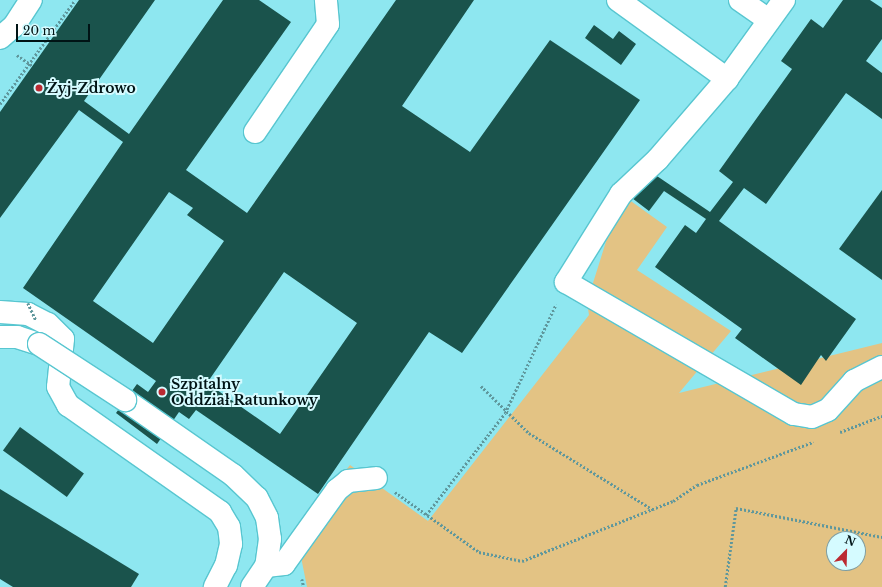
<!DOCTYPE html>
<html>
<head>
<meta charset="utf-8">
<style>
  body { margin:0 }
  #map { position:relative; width:882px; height:587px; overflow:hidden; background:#a4f6fe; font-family:"Libre Baskerville",serif }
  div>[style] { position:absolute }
  .built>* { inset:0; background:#8ee7f0 }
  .green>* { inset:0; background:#e3c384 }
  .building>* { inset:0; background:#1a534c; transform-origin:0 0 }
  .path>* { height:2.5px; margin-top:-1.25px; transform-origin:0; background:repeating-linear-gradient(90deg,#5f979c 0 2px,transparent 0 4px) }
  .roads { filter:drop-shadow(1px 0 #58c6d0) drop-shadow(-1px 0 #58c6d0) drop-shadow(0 1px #58c6d0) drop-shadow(0 -1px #58c6d0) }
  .minor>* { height:22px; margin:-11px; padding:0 11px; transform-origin:11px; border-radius:11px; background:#fff }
  .path-bridge>* { height:2.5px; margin-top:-1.25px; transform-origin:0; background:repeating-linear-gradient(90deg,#5f979c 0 2px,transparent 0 4px) }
  .bridges { filter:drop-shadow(1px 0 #58c6d0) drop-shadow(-1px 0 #58c6d0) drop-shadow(0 1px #58c6d0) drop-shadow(0 -1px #58c6d0) }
  .minor-bridge>* { height:22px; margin:-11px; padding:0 11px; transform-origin:11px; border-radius:11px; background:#fff }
  .dots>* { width:11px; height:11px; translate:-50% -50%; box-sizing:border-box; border:2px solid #d5fbff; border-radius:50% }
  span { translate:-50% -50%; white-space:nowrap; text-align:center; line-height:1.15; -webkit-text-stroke:4px #d5fbff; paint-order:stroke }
  .poi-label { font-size:14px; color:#001315; font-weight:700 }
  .left { translate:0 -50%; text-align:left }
  .north { position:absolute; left:826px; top:531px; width:40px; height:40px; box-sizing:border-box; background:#d5fbff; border:1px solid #809ea1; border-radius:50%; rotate:23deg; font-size:11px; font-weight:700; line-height:16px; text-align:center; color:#001315 }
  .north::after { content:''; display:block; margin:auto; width:14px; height:18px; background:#bb2a32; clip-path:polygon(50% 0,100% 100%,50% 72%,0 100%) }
  .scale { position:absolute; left:16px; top:24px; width:74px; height:18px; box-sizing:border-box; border:2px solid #001315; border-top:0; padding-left:5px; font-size:12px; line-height:14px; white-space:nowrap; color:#001315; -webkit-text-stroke:3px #d5fbff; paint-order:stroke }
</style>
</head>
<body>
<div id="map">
  <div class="built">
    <i style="clip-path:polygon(0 0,882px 0,882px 439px,665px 531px,659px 587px,0 587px)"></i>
  </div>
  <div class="green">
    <i style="clip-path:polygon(evenodd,621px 194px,667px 227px,637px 270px,731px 331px,679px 393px,882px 343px,882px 587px,307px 587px,300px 552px,313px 513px,350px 465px,428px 521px,589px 315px,587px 302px,621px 194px,834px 539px,858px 539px,858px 563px,834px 563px,834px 539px)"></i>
  </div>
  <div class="building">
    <i style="clip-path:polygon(evenodd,79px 0,155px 0,84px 101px,129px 134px,223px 0,259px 0,291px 22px,186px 170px,247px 213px,396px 0,474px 0,402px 106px,470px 152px,550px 40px,640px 100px,462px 353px,429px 332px,318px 494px,196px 410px,189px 419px,179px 412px,157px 444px,116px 413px,137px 384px,148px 392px,156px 381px,23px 288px,123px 142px,79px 110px,0 218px,0 112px,79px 0,169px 192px,193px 208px,187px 215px,224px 241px,153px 343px,93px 301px,169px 192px,79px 0,284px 272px,357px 323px,280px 434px,207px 383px,284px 272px)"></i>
    <i style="clip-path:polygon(843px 0,870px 0,882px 8px,882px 39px,866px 61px,882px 73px,882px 119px,846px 93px,766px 204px,744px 188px,719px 221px,856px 319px,826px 361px,821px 355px,801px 385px,735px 338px,742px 329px,655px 267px,685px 225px,696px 233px,706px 219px,664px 191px,649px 211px,632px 198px,651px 172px,710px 212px,733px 182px,719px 171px,792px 69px,781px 61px,811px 19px,823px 28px)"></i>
    <i style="clip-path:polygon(594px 25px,613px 39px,619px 31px,636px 44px,621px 65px,585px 38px)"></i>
    <i style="clip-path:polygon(882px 190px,882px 280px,839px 249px)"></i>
    <i style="left:20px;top:427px;width:79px;height:29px;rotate:36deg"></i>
    <i style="clip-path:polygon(0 489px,139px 574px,131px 587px,13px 587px,0 579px)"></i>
  </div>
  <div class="path">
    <i style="left:17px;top:55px;width:19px;rotate:35deg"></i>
    <i style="left:0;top:104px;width:128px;rotate:-54.2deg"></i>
    <i style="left:481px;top:386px;width:67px;rotate:44.4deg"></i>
    <i style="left:529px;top:433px;width:145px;rotate:31.7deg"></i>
    <i style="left:840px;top:432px;width:45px;rotate:-20.9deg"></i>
    <i style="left:395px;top:492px;width:103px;rotate:35.5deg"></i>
    <i style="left:479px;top:552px;width:44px;rotate:11.8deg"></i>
    <i style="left:522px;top:561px;width:162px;rotate:-21.7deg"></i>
    <i style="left:673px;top:501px;width:29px;rotate:-34deg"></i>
    <i style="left:697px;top:485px;width:124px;rotate:-20.3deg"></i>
    <i style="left:426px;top:515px;width:129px;rotate:-52.2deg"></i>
    <i style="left:505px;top:413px;width:120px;rotate:-64.9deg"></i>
    <i style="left:302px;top:579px;width:8px;rotate:76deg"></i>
    <i style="left:725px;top:587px;width:80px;rotate:-82.1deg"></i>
    <i style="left:736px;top:508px;width:149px;rotate:11.2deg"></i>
  </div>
  <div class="roads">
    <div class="minor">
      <i style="left:618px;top:0;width:135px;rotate:35.9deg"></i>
      <i style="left:740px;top:0;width:35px;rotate:35deg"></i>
      <i style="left:784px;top:0;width:97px;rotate:125.8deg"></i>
      <i style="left:727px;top:79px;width:106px;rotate:130.8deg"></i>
      <i style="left:658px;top:159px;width:51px;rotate:136.6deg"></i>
      <i style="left:621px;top:194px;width:104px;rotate:122deg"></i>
      <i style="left:566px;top:282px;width:263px;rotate:30.1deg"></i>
      <i style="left:794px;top:414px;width:18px;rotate:9deg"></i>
      <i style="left:812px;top:417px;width:17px;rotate:-24deg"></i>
      <i style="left:828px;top:410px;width:39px;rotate:-48deg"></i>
      <i style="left:854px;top:381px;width:31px;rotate:-27deg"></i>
      <i style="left:0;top:38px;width:18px;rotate:-41deg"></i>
      <i style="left:14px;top:26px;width:31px;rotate:-57deg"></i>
      <i style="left:255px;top:132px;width:130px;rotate:-55.9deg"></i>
      <i style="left:328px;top:24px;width:24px;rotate:-95deg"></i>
      <i style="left:0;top:312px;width:28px;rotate:4deg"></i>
      <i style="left:28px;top:314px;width:22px;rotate:27deg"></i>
      <i style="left:48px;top:324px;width:21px;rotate:45deg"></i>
      <i style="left:63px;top:339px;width:48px;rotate:95.9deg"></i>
      <i style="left:58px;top:387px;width:21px;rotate:61deg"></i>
      <i style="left:68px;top:405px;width:186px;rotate:35.1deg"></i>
      <i style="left:220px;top:512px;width:17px;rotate:59deg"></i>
      <i style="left:229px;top:527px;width:17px;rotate:83deg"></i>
      <i style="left:231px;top:544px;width:22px;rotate:103deg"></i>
      <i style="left:226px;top:565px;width:25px;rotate:117deg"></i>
      <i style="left:0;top:337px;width:17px"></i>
      <i style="left:17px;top:337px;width:23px;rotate:18deg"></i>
      <i style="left:125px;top:400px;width:131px;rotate:34.8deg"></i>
      <i style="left:233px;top:475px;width:33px;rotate:44deg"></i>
      <i style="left:257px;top:498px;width:22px;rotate:63deg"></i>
      <i style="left:267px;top:518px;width:21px;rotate:82deg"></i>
      <i style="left:270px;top:539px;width:27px;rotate:98deg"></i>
      <i style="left:266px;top:566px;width:25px;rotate:124deg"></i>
      <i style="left:266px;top:566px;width:18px;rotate:-6deg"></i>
      <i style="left:284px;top:564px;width:91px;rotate:-54.4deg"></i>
      <i style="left:337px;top:490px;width:14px;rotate:-39deg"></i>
      <i style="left:348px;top:481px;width:28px;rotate:-6deg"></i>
    </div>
  </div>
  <div class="path-bridge">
    <i style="left:28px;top:303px;width:19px;rotate:65deg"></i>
  </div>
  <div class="bridges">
    <div class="minor-bridge">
      <i style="left:39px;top:344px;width:103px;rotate:33.1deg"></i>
    </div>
  </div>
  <div class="dots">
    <i style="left:39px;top:88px;background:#bb2a32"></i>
    <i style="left:162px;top:392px;background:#bb2a32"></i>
  </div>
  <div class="poi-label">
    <span class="left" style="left:47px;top:88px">Żyj-Zdrowo</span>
    <span class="left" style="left:171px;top:392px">Szpitalny<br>Oddział Ratunkowy</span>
  </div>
  <div class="north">N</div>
  <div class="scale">20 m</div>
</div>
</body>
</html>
